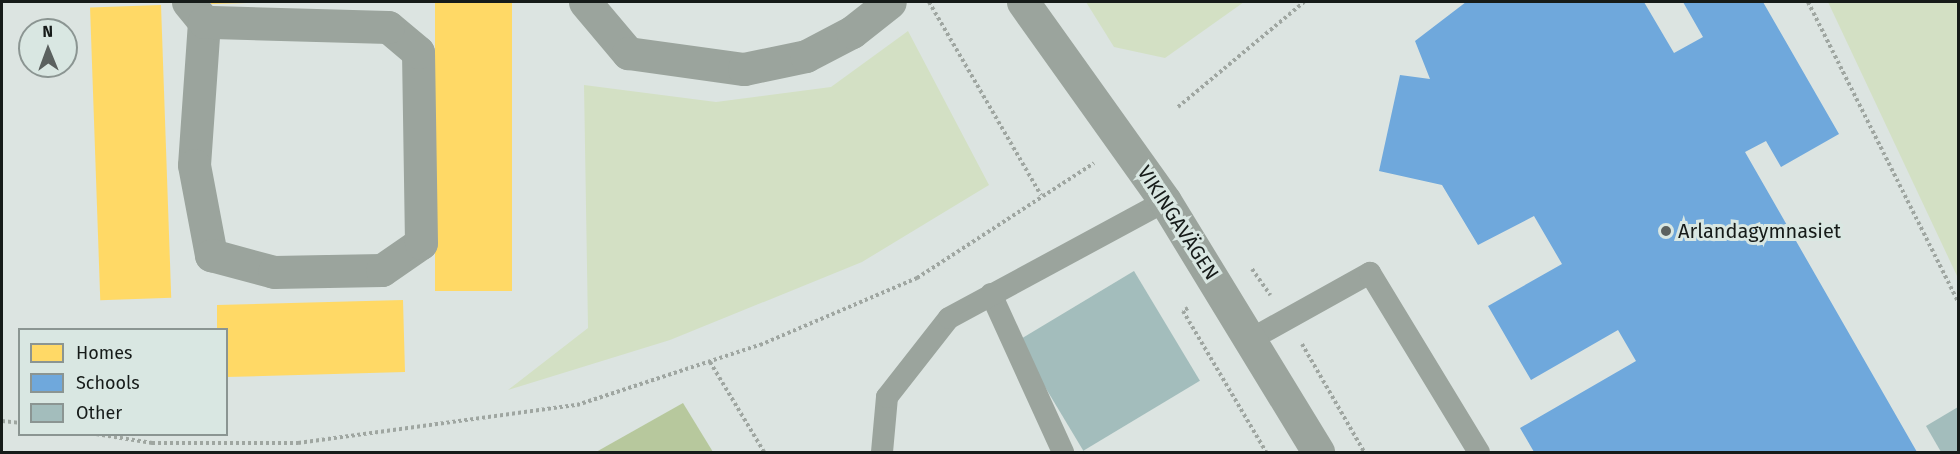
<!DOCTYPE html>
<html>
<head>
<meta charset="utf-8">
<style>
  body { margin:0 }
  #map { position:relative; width:1960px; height:454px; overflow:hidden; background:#dce4e1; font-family:"Fira Sans",sans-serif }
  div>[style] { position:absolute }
  .green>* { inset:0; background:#d3e0c4 }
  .forest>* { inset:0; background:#b7c89d }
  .homes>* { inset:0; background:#ffd966; transform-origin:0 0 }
  .schools>* { inset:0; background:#6fa8dc }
  .building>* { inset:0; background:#a3bdbc; transform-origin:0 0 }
  .path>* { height:4px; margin-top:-2px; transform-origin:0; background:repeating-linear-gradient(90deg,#9fa6a1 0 3px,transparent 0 6px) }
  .lane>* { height:22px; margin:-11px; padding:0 11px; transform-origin:11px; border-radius:11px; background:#9ba49d }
  .street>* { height:33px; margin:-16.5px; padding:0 16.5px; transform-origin:16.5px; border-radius:16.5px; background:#9ba49d }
  .dots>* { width:16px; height:16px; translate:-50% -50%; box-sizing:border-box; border:3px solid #d9e7e2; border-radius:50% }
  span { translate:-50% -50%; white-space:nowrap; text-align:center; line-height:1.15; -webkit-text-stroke:6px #d9e7e2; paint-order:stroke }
  .street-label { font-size:20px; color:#161b19 }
  .poi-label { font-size:20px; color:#161b19 }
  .left { translate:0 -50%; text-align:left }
  .frame { position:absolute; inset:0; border:3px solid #161b19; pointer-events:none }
  .legend { position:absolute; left:18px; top:328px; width:210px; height:108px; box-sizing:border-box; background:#d9e7e2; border:2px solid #8b9592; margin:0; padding:8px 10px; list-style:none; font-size:18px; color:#161b19 }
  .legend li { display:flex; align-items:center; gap:12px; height:30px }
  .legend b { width:30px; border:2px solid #8b9592 }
  .north { position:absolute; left:18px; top:18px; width:60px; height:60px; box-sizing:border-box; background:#d9e7e2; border:2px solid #8b9592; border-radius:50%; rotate:359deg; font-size:16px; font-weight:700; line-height:24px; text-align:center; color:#161b19 }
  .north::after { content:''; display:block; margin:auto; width:21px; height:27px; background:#5b615f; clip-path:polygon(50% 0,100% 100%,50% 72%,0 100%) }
</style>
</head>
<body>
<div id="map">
  <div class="green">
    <i style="clip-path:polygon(1086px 2px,1244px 2px,1165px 58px,1114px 47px)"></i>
    <i style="clip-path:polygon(1828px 2px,1958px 2px,1958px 278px)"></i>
    <i style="clip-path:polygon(908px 31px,989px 185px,862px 262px,670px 340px,508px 390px,588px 328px,584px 85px,716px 102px,831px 87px)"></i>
  </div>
  <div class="forest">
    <i style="clip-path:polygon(683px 403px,713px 452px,596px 452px)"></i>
  </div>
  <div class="homes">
    <i style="clip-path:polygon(211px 2px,247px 2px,247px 3px,211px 4px)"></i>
    <i style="left:435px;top:2px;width:77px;height:289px"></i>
    <i style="left:161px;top:5px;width:293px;height:71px;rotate:88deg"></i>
    <i style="clip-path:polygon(403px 300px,405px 372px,226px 377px,226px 330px,217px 330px,217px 305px)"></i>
  </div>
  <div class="schools">
    <i style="clip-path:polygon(1466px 2px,1644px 2px,1674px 53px,1703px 37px,1683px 2px,1763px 2px,1839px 134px,1781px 167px,1766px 141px,1745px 152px,1917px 452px,1534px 452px,1520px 428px,1636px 361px,1618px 330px,1531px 380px,1488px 306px,1562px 264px,1534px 216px,1478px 245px,1442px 185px,1379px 171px,1400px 75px,1430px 79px,1415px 41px)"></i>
  </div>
  <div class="building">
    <i style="left:1134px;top:271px;width:128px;height:136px;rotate:59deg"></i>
    <i style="clip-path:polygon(1958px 407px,1958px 452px,1941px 452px,1926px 426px)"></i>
  </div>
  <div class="path">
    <i style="left:929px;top:2px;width:223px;rotate:59.9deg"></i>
    <i style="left:1808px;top:2px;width:335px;rotate:63.4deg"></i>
    <i style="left:1178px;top:107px;width:164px;rotate:-39.8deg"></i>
    <i style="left:1252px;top:269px;width:32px;rotate:55deg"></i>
    <i style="left:1188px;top:308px;width:6px;rotate:149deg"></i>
    <i style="left:1183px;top:311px;width:164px;rotate:59.5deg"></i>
    <i style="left:1302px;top:344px;width:125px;rotate:60.1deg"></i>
    <i style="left:710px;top:362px;width:105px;rotate:59deg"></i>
    <i style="left:2px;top:421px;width:18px;rotate:6deg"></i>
    <i style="left:96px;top:434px;width:57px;rotate:9.1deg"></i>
    <i style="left:152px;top:443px;width:146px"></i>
    <i style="left:298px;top:443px;width:282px;rotate:-7.8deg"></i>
    <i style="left:577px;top:405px;width:193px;rotate:-18.2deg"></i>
    <i style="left:760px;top:345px;width:171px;rotate:-23.1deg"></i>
    <i style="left:917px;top:278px;width:211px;rotate:-33deg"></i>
  </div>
  <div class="lane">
    <i style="left:991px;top:294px;width:174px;rotate:65.5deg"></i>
    <i style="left:1253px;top:338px;width:134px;rotate:-29.1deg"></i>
    <i style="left:1370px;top:273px;width:210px;rotate:58.7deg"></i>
    <i style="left:882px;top:452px;width:55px;rotate:-84.8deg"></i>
    <i style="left:887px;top:397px;width:100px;rotate:-51.9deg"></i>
    <i style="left:949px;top:318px;width:246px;rotate:-28.4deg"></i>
  </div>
  <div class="street">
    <i style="left:188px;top:2px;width:26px;rotate:51deg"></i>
    <i style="left:204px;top:22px;width:143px;rotate:94deg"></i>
    <i style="left:194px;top:165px;width:92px;rotate:79.3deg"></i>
    <i style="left:211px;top:255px;width:65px;rotate:15.1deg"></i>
    <i style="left:274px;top:272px;width:108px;rotate:-1.1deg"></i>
    <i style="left:382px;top:270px;width:47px;rotate:-34.7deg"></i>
    <i style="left:421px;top:243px;width:191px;rotate:-90.9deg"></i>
    <i style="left:418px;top:52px;width:39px;rotate:-140deg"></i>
    <i style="left:388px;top:27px;width:184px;rotate:-178.4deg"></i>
    <i style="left:585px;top:2px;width:67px;rotate:49.9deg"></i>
    <i style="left:628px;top:53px;width:117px;rotate:7.9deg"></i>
    <i style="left:744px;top:69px;width:63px;rotate:-11.8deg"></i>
    <i style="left:806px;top:56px;width:52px;rotate:-27.6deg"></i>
    <i style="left:852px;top:32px;width:48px;rotate:-38.3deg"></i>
    <i style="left:1023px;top:2px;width:244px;rotate:54.5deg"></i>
    <i style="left:1165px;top:201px;width:294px;rotate:58.6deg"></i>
  </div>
  <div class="dots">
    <i style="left:1666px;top:231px;background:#5b615f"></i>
  </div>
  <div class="street-label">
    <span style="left:1178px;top:223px;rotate:57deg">VIKINGAVÄGEN</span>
  </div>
  <div class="poi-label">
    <span class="left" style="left:1678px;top:231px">Arlandagymnasiet</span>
  </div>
  <div class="frame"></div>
  <ul class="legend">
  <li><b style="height:16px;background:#ffd966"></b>Homes</li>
  <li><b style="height:16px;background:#6fa8dc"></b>Schools</li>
  <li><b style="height:16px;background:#a3bdbc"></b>Other</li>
  </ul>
  <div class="north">N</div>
</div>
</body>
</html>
